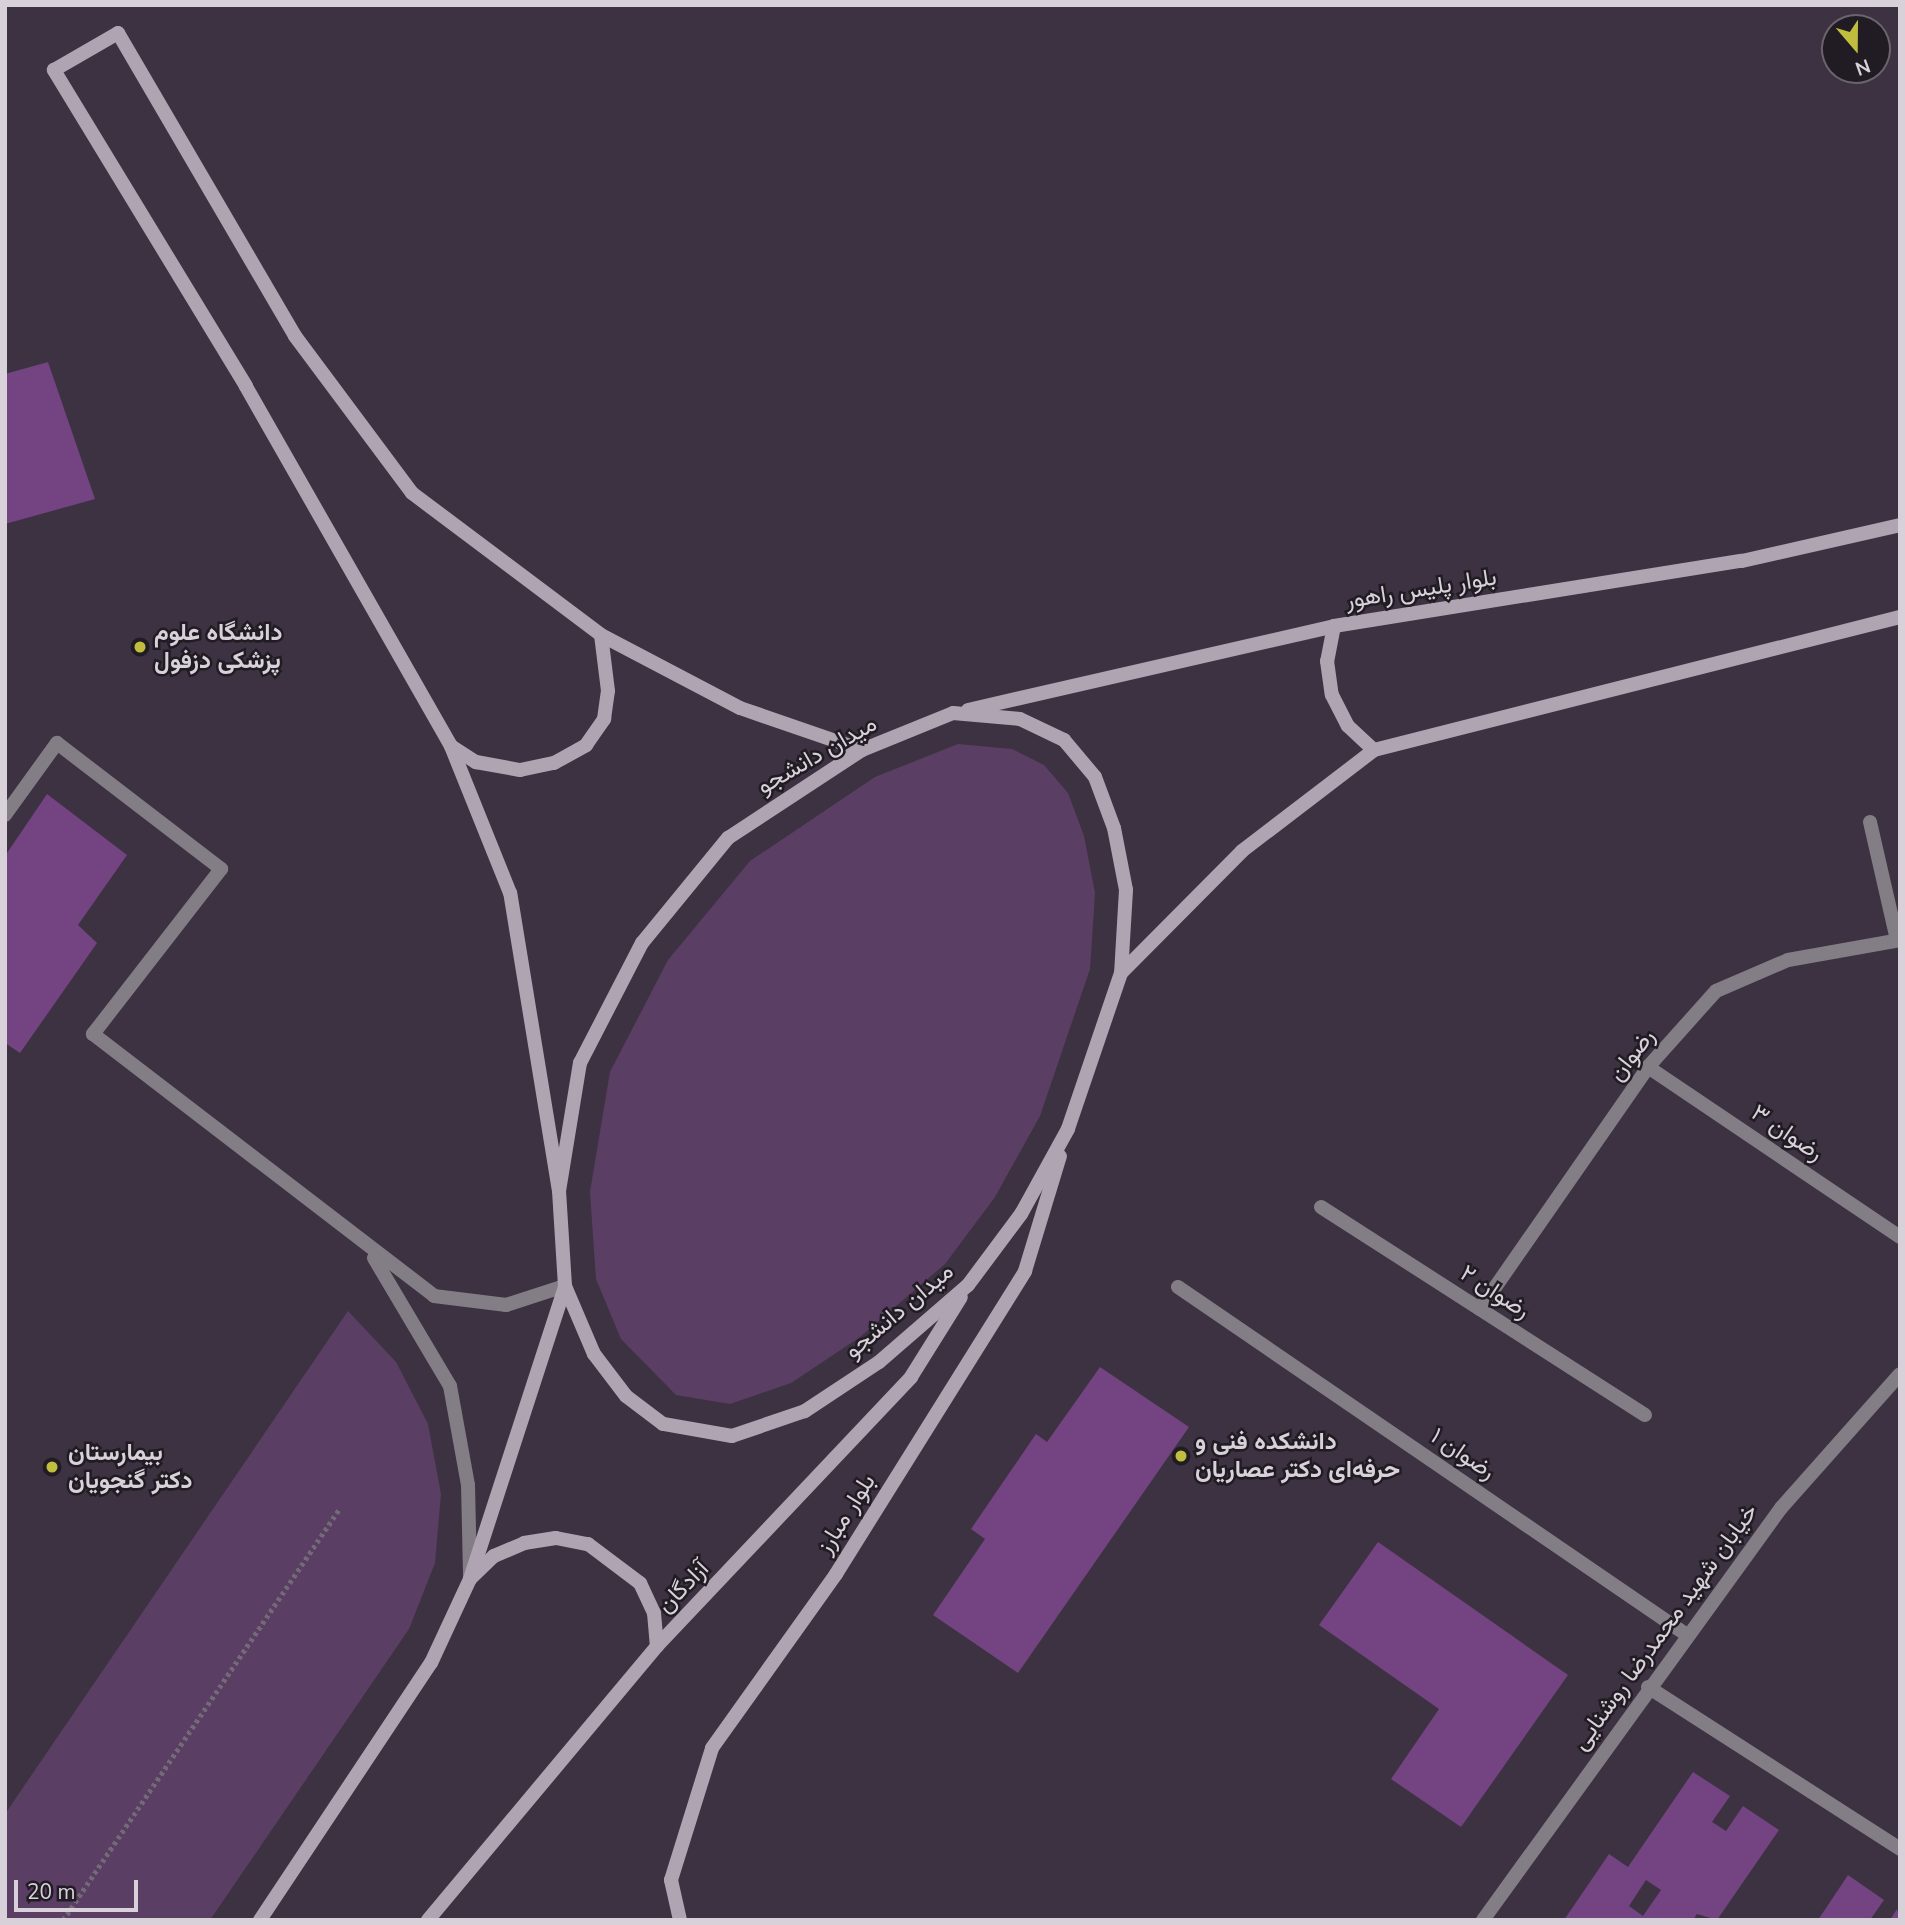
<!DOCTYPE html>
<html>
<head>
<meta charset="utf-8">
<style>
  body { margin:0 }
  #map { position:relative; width:1905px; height:1925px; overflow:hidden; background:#3d3241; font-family:"Nunito Sans",Vazirmatn,sans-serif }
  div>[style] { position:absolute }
  .green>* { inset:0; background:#5b3e64 }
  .building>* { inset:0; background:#734382 }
  .path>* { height:4.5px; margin-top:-2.25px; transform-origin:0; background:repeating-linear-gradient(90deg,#736a77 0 3.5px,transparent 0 7px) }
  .service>* { height:14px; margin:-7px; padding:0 7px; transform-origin:7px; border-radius:7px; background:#837e85 }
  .minor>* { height:14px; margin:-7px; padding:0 7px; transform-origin:7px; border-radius:7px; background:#837e85 }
  .secondary>* { height:14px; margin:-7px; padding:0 7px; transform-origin:7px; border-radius:7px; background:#afa5b2 }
  .dots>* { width:19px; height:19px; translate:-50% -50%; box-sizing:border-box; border:4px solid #211c23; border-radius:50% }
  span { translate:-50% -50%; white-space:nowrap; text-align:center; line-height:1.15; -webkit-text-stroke:5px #211c23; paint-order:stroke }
  .street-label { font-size:24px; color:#d8d1da }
  .poi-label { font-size:24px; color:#d8d1da; font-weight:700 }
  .left { translate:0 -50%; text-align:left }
  .frame { position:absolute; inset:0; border:7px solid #d8d1da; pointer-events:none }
  .north { position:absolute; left:1821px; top:14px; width:70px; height:70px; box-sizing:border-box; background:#211c23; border:2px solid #6a646c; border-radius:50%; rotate:160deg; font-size:19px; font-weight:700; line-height:28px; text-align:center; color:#d8d1da }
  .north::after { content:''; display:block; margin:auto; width:24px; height:32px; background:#c1bd3f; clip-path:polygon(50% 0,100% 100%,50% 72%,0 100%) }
  .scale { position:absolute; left:14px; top:1880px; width:124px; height:32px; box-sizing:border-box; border:4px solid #d8d1da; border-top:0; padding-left:9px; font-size:21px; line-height:24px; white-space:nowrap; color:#d8d1da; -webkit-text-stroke:5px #211c23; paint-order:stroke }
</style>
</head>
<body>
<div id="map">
  <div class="green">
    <i style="clip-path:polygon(958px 744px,1012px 749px,1044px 765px,1068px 793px,1084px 836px,1095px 893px,1090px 969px,1040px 1116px,995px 1197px,945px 1264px,860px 1337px,791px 1383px,730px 1404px,676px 1395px,621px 1339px,596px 1279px,590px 1192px,610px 1072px,668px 960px,750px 861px,875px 777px)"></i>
    <i style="clip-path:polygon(348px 1311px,396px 1362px,428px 1424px,441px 1494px,435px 1563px,409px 1629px,210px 1920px,5px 1920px,5px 1814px)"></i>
  </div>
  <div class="building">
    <i style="clip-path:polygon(48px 362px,95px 499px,5px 524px,5px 374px)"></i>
    <i style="clip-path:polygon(47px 794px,127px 855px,78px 925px,97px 943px,20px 1053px,5px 1043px,5px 856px)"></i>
    <i style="clip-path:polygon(1100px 1367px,1189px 1427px,1018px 1673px,933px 1615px,985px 1539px,971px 1529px,1036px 1434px,1047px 1442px)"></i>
    <i style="clip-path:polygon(1378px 1542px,1568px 1675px,1461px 1827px,1391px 1779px,1439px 1709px,1319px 1625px)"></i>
    <i style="clip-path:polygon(evenodd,1693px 1772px,1730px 1796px,1712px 1822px,1726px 1831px,1743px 1806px,1779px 1830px,1717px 1920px,1697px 1914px,1693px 1920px,1564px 1920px,1609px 1854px,1628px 1867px,1693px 1772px,1646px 1880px,1661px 1890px,1643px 1916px,1629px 1906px,1646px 1880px)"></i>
    <i style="clip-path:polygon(1848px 1875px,1884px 1900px,1870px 1920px,1818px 1920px)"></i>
    <i style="clip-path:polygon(1897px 1909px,1900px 1920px,1890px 1920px)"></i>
  </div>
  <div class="path">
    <i style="left:63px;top:1920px;width:494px;rotate:-56.1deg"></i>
  </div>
  <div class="service">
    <i style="left:5px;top:815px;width:89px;rotate:-54.2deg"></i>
    <i style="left:57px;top:743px;width:207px;rotate:37.5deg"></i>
    <i style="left:221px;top:869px;width:209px;rotate:127.8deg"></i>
    <i style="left:93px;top:1034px;width:430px;rotate:37.5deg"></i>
    <i style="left:434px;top:1296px;width:73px;rotate:7.1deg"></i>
    <i style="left:506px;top:1305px;width:62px;rotate:-17.9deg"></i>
    <i style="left:374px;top:1258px;width:149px;rotate:59.3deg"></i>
    <i style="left:450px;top:1386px;width:101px;rotate:79.7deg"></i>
    <i style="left:468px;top:1485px;width:91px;rotate:88.7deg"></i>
  </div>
  <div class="minor">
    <i style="left:1870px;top:822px;width:121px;rotate:77.1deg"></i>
    <i style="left:1648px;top:1067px;width:304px;rotate:34deg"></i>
    <i style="left:1321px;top:1207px;width:385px;rotate:32.7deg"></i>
    <i style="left:1178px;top:1287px;width:617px;rotate:34.36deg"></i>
    <i style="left:1480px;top:1309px;width:295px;rotate:-55.2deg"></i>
    <i style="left:1648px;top:1067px;width:102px;rotate:-48.2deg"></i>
    <i style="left:1716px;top:991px;width:78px;rotate:-23.3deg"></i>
    <i style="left:1788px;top:960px;width:114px;rotate:-10.1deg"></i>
    <i style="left:1648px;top:1687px;width:300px;rotate:32.7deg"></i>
    <i style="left:1483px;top:1920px;width:508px;rotate:-54.12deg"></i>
    <i style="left:1781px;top:1508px;width:179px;rotate:-48.4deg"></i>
  </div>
  <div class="secondary">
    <i style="left:1334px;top:626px;width:36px;rotate:101deg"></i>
    <i style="left:1327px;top:661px;width:34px;rotate:82deg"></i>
    <i style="left:1332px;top:695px;width:35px;rotate:63deg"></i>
    <i style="left:1348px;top:726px;width:35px;rotate:43deg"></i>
    <i style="left:968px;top:710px;width:376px;rotate:-12.9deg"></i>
    <i style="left:1334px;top:626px;width:413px;rotate:-9.1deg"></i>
    <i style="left:1742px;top:561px;width:162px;rotate:-12.8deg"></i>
    <i style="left:953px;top:713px;width:67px;rotate:5.1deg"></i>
    <i style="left:1020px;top:719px;width:49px;rotate:25.5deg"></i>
    <i style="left:1064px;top:740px;width:48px;rotate:50deg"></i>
    <i style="left:1095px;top:777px;width:54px;rotate:69.6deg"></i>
    <i style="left:1114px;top:828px;width:63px;rotate:79deg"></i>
    <i style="left:1126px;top:890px;width:83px;rotate:93.4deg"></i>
    <i style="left:1121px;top:973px;width:165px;rotate:108.8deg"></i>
    <i style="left:1068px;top:1129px;width:97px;rotate:118.9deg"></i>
    <i style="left:1021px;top:1214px;width:89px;rotate:126.7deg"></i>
    <i style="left:968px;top:1285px;width:118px;rotate:139.1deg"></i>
    <i style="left:879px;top:1362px;width:89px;rotate:146.5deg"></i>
    <i style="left:805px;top:1411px;width:77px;rotate:161.1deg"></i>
    <i style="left:732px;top:1436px;width:70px;rotate:-170.1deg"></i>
    <i style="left:663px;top:1424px;width:46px;rotate:-142.9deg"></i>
    <i style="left:626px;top:1396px;width:53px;rotate:-127.3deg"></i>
    <i style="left:594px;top:1354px;width:74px;rotate:-113.1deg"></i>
    <i style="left:565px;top:1286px;width:95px;rotate:-93.6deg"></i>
    <i style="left:559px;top:1191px;width:130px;rotate:-80.7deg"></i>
    <i style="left:580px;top:1063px;width:135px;rotate:-62.7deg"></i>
    <i style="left:642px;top:943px;width:136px;rotate:-50.7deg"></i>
    <i style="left:728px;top:838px;width:160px;rotate:-33.3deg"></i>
    <i style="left:862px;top:750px;width:98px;rotate:-22.1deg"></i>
    <i style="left:451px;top:746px;width:30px;rotate:33deg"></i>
    <i style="left:476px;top:762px;width:45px;rotate:10.3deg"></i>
    <i style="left:520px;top:770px;width:35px;rotate:-12deg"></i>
    <i style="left:554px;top:763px;width:37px;rotate:-29deg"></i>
    <i style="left:586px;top:745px;width:32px;rotate:-55deg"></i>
    <i style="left:604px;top:719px;width:28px;rotate:-82deg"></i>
    <i style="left:608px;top:691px;width:56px;rotate:-97.1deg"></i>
    <i style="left:1121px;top:973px;width:172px;rotate:-45.2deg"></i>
    <i style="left:1242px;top:851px;width:166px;rotate:-37.4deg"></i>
    <i style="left:1374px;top:750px;width:543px;rotate:-14.19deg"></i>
    <i style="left:559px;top:1191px;width:302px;rotate:-99.3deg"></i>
    <i style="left:510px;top:893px;width:158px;rotate:-111.9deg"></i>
    <i style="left:451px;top:746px;width:414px;rotate:-119.7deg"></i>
    <i style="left:246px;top:386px;width:370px;rotate:-121.3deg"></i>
    <i style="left:54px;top:70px;width:74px;rotate:-30deg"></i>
    <i style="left:118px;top:33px;width:351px;rotate:59.7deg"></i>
    <i style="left:295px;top:336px;width:196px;rotate:53.3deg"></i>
    <i style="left:412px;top:493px;width:236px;rotate:36.9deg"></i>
    <i style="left:601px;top:635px;width:157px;rotate:27.7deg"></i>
    <i style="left:740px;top:708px;width:129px;rotate:19deg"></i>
    <i style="left:471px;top:1578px;width:32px;rotate:-44deg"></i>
    <i style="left:494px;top:1556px;width:33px;rotate:-23deg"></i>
    <i style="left:524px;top:1543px;width:32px;rotate:-9deg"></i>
    <i style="left:556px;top:1538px;width:33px;rotate:11deg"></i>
    <i style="left:588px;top:1544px;width:65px;rotate:36.9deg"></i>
    <i style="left:640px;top:1583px;width:33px;rotate:65deg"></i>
    <i style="left:654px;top:1613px;width:33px;rotate:85deg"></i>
    <i style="left:260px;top:1920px;width:309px;rotate:-56.4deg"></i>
    <i style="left:431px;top:1663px;width:93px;rotate:-65.1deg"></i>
    <i style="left:470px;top:1579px;width:308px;rotate:-72deg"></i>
    <i style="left:428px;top:1920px;width:357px;rotate:-50.1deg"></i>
    <i style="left:657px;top:1646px;width:370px;rotate:-46.6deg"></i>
    <i style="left:911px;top:1377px;width:94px;rotate:-58deg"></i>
    <i style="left:680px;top:1920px;width:41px;rotate:-102.7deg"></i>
    <i style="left:671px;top:1880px;width:138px;rotate:-72.7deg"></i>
    <i style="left:712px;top:1748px;width:214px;rotate:-54.5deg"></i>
    <i style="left:836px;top:1574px;width:357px;rotate:-58deg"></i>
    <i style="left:1025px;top:1271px;width:120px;rotate:-73.1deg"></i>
  </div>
  <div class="dots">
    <i style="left:140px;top:647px;background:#c1bd3f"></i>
    <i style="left:1181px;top:1456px;background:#c1bd3f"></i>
    <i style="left:52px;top:1467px;background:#c1bd3f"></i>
  </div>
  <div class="street-label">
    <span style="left:1421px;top:589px;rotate:-9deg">بلوار پلیس راهور</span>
    <span style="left:817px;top:755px;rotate:-30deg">میدان دانشجو</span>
    <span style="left:1632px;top:1055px;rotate:-52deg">رضوان</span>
    <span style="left:1787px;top:1133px;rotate:34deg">رضوان ۳</span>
    <span style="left:1495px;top:1292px;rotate:33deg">رضوان ۲</span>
    <span style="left:899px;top:1311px;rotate:-40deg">میدان دانشجو</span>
    <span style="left:1463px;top:1454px;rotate:34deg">رضوان ۱</span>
    <span style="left:846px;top:1514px;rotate:-58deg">بلوار مبارز</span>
    <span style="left:683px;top:1587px;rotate:-46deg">آزادگان</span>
    <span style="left:1665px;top:1627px;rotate:-54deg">خیابان شهید محمدرضا روشنایی</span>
  </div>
  <div class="poi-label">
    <span class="left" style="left:154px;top:647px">دانشگاه علوم<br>پزشکی دزفول</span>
    <span class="left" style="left:1195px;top:1456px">دانشکده فنی و<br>حرفه‌ای دکتر عصاریان</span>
    <span class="left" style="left:68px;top:1467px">بیمارستان<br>دکتر گنجویان</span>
  </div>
  <div class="frame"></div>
  <div class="north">N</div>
  <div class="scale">20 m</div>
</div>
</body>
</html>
